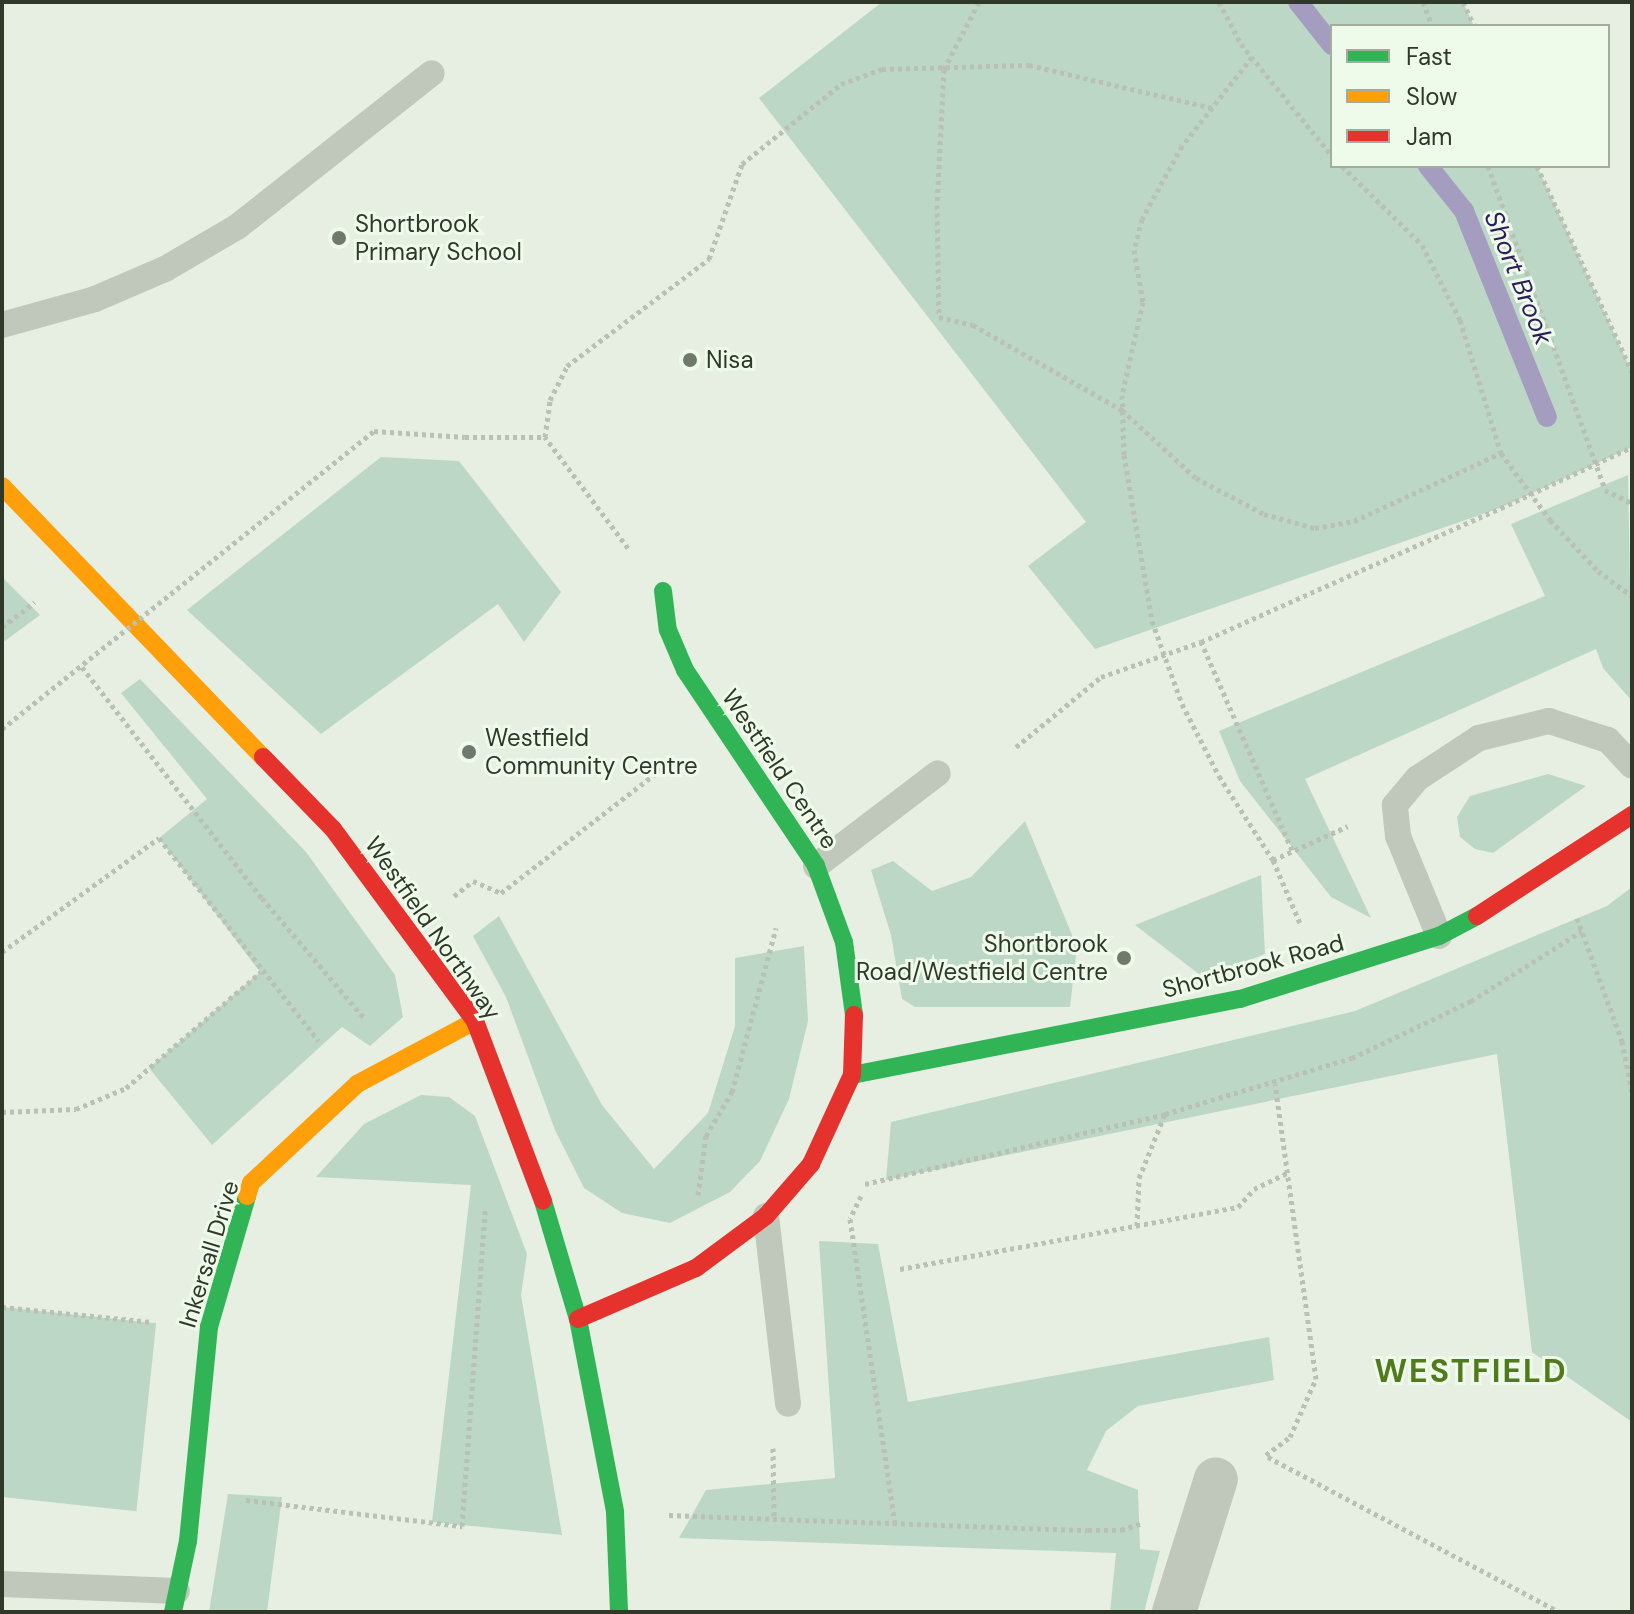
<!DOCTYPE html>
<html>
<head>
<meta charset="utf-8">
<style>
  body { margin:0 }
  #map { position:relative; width:1634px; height:1614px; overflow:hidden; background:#e6efe2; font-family:"DM Sans",sans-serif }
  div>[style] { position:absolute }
  .green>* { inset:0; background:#bdd7c7; transform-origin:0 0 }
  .stream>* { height:20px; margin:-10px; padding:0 10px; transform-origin:10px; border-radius:10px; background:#a49dc0 }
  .path>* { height:5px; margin-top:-2.5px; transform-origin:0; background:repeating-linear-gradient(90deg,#b8c1b3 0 4px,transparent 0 8px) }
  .lane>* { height:26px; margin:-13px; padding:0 13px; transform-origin:13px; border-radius:13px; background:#bfc8bb }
  .street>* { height:44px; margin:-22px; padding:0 22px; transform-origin:22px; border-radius:22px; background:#bfc8bb }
  .fast>* { height:18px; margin:-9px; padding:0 9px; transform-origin:9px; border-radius:9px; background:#30b455 }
  .slow>* { height:18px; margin:-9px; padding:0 9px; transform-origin:9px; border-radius:9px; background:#ff9f0a }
  .jam>* { height:18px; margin:-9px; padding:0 9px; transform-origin:9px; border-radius:9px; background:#e5322d }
  .path-bridge>* { height:5px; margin-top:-2.5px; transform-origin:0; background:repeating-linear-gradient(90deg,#b8c1b3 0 4px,transparent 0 8px) }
  .dots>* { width:22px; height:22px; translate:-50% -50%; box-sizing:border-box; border:4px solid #eefbea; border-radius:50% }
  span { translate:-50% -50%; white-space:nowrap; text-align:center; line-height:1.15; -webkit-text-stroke:6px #eefbea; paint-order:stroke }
  .poi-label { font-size:24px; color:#303929 }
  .left { translate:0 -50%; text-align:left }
  .right { translate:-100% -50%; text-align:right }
  .street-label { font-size:24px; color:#303929 }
  .water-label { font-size:26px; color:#2d1c5d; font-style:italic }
  .district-label { font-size:32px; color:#507a1b; font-weight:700; letter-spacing:2px }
  .frame { position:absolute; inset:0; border:4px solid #303929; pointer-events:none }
  .legend { position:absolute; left:1330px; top:24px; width:280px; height:144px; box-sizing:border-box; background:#eefbea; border:2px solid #a2ad9d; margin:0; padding:10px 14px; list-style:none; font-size:24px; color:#303929 }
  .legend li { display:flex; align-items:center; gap:16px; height:40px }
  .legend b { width:40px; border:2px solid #a2ad9d }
</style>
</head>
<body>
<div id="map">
  <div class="green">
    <i style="clip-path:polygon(882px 2px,1463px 2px,1474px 26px,1332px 26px,1332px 166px,1537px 166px,1632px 372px,1632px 447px,1500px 508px,1095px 649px,1028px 566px,1086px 522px,759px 98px)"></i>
    <i style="clip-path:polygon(381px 457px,459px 461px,561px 592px,524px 642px,498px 604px,321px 734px,187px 610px)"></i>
    <i style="clip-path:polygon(1628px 475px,1632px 701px,1603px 668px,1596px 649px,1305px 779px,1371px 918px,1331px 897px,1240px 781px,1219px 731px,1545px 596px,1511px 524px)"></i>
    <i style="clip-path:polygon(2px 577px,40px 615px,2px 643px)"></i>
    <i style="clip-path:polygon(140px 679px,306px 852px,395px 975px,403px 1017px,370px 1046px,342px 1027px,212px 1145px,149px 1068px,260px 972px,159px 838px,207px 799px,121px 693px)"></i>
    <i style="clip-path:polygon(1548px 774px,1586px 786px,1493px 853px,1475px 849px,1460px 837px,1457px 817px,1470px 796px)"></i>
    <i style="clip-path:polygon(1025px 821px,1077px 947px,1070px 1007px,915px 1007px,902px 999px,891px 935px,871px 870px,893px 861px,932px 891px,971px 877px)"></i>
    <i style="clip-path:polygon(1261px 875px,1265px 954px,1204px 978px,1135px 925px)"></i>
    <i style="clip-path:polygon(1632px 887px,1632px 1422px,1532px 1352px,1497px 1054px,886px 1180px,891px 1122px,1355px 1011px,1607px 906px)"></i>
    <i style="clip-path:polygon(499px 916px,602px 1105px,654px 1169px,708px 1113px,735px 1026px,735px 958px,804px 946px,808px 1021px,789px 1099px,760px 1161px,730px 1192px,670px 1223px,622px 1213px,584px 1188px,555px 1130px,506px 997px,473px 936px)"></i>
    <i style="clip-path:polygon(421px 1095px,449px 1097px,475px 1116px,527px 1254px,521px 1295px,562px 1535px,432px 1522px,471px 1185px,316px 1177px,364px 1124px)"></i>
    <i style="clip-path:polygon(819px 1241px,878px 1244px,908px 1402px,1269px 1337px,1274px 1380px,1138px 1406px,1106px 1431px,1087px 1470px,1138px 1490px,1140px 1549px,1160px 1551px,1144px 1612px,1110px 1612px,1116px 1553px,679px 1538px,706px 1490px,835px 1478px)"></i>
    <i style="left:2px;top:1307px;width:155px;height:189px;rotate:6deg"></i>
    <i style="clip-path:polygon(228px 1494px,282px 1497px,267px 1612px,209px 1612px)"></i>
  </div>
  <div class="stream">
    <i style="left:1298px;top:2px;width:55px;rotate:51.7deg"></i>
    <i style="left:1428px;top:166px;width:58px;rotate:51.3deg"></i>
    <i style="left:1464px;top:211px;width:222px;rotate:68.1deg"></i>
  </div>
  <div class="path">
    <i style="left:979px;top:2px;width:76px;rotate:117.6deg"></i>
    <i style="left:944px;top:69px;width:136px;rotate:92.9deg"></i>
    <i style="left:937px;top:205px;width:112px;rotate:89deg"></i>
    <i style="left:939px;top:317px;width:35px;rotate:13deg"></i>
    <i style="left:973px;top:325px;width:172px;rotate:29.7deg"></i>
    <i style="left:1122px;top:410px;width:100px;rotate:42.6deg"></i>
    <i style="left:1196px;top:478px;width:77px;rotate:27.9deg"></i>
    <i style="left:1264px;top:514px;width:53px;rotate:15.4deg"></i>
    <i style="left:1315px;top:528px;width:40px;rotate:-10deg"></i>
    <i style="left:1354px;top:521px;width:162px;rotate:-24.8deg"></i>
    <i style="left:1219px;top:2px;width:47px;rotate:62.4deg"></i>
    <i style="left:1241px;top:44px;width:144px;rotate:50.9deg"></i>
    <i style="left:1423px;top:2px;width:26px;rotate:69deg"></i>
    <i style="left:1463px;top:2px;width:26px;rotate:65deg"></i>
    <i style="left:1252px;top:57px;width:113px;rotate:128.2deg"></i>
    <i style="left:1182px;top:146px;width:83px;rotate:118.7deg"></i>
    <i style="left:1142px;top:219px;width:32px;rotate:104deg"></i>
    <i style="left:1134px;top:250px;width:53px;rotate:80.2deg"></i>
    <i style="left:1143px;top:302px;width:95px;rotate:102.7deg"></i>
    <i style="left:1122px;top:395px;width:60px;rotate:88.1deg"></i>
    <i style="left:1124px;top:455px;width:168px;rotate:80.4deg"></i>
    <i style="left:1152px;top:621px;width:88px;rotate:70.1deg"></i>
    <i style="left:1182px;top:704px;width:81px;rotate:62.8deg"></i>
    <i style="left:1219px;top:776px;width:100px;rotate:57.3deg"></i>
    <i style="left:1273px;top:860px;width:69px;rotate:66.8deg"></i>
    <i style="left:1342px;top:166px;width:112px;rotate:44.6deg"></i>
    <i style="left:1422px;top:245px;width:84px;rotate:63.1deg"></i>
    <i style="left:1460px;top:320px;width:139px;rotate:72.9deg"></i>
    <i style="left:1501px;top:453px;width:83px;rotate:53.8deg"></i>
    <i style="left:1550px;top:520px;width:70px;rotate:46.7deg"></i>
    <i style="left:1598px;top:571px;width:42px;rotate:36.3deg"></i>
    <i style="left:1488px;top:166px;width:344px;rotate:70.1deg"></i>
    <i style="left:1605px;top:490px;width:30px;rotate:26deg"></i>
    <i style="left:1537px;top:166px;width:227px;rotate:65.2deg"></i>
    <i style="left:465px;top:437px;width:80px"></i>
    <i style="left:628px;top:548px;width:139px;rotate:-126.8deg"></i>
    <i style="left:545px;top:437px;width:37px;rotate:-82deg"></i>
    <i style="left:550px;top:400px;width:38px;rotate:-63deg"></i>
    <i style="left:567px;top:366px;width:178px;rotate:-37deg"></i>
    <i style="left:709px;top:259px;width:101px;rotate:-70.8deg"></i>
    <i style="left:742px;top:164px;width:127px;rotate:-38.9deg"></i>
    <i style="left:841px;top:84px;width:44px;rotate:-20.1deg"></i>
    <i style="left:882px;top:69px;width:147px;rotate:-1.6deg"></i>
    <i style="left:1029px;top:65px;width:188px;rotate:13.2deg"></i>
    <i style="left:2px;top:627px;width:41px;rotate:-37.1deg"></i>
    <i style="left:82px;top:667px;width:293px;rotate:52.1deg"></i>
    <i style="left:262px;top:898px;width:159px;rotate:49.6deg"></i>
    <i style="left:1292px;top:850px;width:227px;rotate:-113.6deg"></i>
    <i style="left:1201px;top:642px;width:329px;rotate:-24.1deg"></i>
    <i style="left:1273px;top:860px;width:82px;rotate:-24.4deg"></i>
    <i style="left:454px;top:896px;width:24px;rotate:-38deg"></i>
    <i style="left:473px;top:881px;width:30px;rotate:23deg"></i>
    <i style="left:501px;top:893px;width:222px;rotate:-37.7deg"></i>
    <i style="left:1577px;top:918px;width:131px;rotate:69.9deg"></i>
    <i style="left:1622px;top:1041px;width:52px;rotate:78.9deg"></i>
    <i style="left:2px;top:952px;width:194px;rotate:-36deg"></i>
    <i style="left:159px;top:838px;width:258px;rotate:51.8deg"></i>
    <i style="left:2px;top:1112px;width:74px;rotate:-2.3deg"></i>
    <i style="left:76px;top:1109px;width:54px;rotate:-22.8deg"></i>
    <i style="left:126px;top:1088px;width:178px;rotate:-40.7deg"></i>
    <i style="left:865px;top:1184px;width:308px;rotate:-13.1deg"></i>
    <i style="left:1165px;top:1114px;width:195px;rotate:-16.7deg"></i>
    <i style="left:1352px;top:1058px;width:132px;rotate:-25.6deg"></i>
    <i style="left:1471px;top:1001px;width:131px;rotate:-32.2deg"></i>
    <i style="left:698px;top:1195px;width:60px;rotate:-82.3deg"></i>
    <i style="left:706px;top:1136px;width:51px;rotate:-59.4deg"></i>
    <i style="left:732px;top:1092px;width:170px;rotate:-75deg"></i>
    <i style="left:861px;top:1196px;width:25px;rotate:116deg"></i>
    <i style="left:850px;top:1219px;width:309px;rotate:81.6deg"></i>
    <i style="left:1137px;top:1226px;width:48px;rotate:-87.6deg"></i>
    <i style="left:1139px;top:1178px;width:69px;rotate:-67.9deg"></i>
    <i style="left:900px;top:1269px;width:344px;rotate:-10.4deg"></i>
    <i style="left:1238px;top:1207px;width:24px;rotate:-48deg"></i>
    <i style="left:1254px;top:1189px;width:39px;rotate:-26deg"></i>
    <i style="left:2px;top:1307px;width:151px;rotate:5.7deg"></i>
    <i style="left:773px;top:1448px;width:71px;rotate:89.2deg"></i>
    <i style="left:1266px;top:1455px;width:30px;rotate:-37deg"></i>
    <i style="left:1290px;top:1437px;width:64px;rotate:-65.9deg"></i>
    <i style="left:1316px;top:1379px;width:298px;rotate:-97.9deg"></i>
    <i style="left:1268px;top:1457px;width:331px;rotate:28deg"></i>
    <i style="left:246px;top:1500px;width:218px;rotate:6.9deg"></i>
    <i style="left:462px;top:1526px;width:317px;rotate:-85.8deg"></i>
    <i style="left:669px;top:1515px;width:419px;rotate:2.1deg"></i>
    <i style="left:1088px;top:1530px;width:33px"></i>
    <i style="left:1121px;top:1530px;width:22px;rotate:-18deg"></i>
  </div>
  <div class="lane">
    <i style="left:2px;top:325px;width:97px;rotate:-15.6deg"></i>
    <i style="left:95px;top:299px;width:76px;rotate:-23.2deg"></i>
    <i style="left:165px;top:269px;width:83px;rotate:-30.3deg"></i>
    <i style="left:237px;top:227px;width:248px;rotate:-38.3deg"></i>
    <i style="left:816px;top:866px;width:153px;rotate:-37.3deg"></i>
    <i style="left:1439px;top:936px;width:108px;rotate:-112.3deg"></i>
    <i style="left:1398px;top:836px;width:31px;rotate:-96deg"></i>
    <i style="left:1395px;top:805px;width:35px;rotate:-50deg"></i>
    <i style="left:1418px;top:778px;width:73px;rotate:-33.3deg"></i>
    <i style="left:1479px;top:738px;width:72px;rotate:-13.7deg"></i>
    <i style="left:1549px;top:721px;width:62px;rotate:17.9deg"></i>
    <i style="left:1608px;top:740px;width:35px;rotate:47deg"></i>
    <i style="left:766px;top:1216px;width:189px;rotate:83.3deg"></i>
    <i style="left:2px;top:1584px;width:175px;rotate:2.3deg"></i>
  </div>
  <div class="street">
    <i style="left:1174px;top:1612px;width:139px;rotate:-72.5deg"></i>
  </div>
  <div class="fast">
    <i style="left:663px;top:591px;width:39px;rotate:83deg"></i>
    <i style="left:668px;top:630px;width:43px;rotate:67deg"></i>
    <i style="left:685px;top:670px;width:236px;rotate:56.2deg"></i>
    <i style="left:816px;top:866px;width:81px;rotate:69.8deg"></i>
    <i style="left:844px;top:942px;width:74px;rotate:82.2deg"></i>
    <i style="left:852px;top:1075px;width:395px;rotate:-11.1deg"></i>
    <i style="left:1240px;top:999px;width:209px;rotate:-17.6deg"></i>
    <i style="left:1439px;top:936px;width:43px;rotate:-27.8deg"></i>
    <i style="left:543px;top:1201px;width:123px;rotate:73.5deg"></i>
    <i style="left:578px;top:1319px;width:197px;rotate:79.1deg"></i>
    <i style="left:615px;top:1512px;width:100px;rotate:87.7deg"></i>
    <i style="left:173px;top:1612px;width:73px;rotate:-78.1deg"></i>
    <i style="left:188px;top:1541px;width:215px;rotate:-84.4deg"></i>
    <i style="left:209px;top:1327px;width:136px;rotate:-73.8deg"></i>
  </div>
  <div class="slow">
    <i style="left:2px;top:486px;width:376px;rotate:46.1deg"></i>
    <i style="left:247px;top:1196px;width:14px;rotate:-73deg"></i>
    <i style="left:251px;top:1183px;width:145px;rotate:-43deg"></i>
    <i style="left:357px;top:1084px;width:134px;rotate:-28.1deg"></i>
  </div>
  <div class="jam">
    <i style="left:263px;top:757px;width:100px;rotate:45.8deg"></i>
    <i style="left:333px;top:829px;width:239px;rotate:53.5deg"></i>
    <i style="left:475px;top:1021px;width:192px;rotate:69.3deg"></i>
    <i style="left:1477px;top:916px;width:185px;rotate:-33.1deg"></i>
    <i style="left:578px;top:1319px;width:129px;rotate:-23.4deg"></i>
    <i style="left:696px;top:1268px;width:87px;rotate:-36.6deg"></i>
    <i style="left:766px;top:1216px;width:69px;rotate:-49.1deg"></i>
    <i style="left:811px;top:1164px;width:98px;rotate:-65.3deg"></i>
    <i style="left:852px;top:1075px;width:60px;rotate:-88.1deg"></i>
  </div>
  <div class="path-bridge">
    <i style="left:1501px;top:508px;width:145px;rotate:-25deg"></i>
    <i style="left:2px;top:729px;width:477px;rotate:-38.7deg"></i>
    <i style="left:374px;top:431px;width:91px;rotate:3.8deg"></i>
    <i style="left:1016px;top:747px;width:110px;rotate:-39.5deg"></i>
    <i style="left:1101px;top:677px;width:106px;rotate:-19.3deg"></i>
  </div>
  <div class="dots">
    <i style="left:339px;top:238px;background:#70796a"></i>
    <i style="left:690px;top:360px;background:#70796a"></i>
    <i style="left:469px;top:752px;background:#70796a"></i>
    <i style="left:1124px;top:958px;background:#70796a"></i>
  </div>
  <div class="poi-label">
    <span class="left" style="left:355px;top:238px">Shortbrook<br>Primary School</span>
    <span class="left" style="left:706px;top:360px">Nisa</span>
    <span class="left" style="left:485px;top:752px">Westfield<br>Community Centre</span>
    <span class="right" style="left:1108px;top:958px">Shortbrook<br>Road/Westfield Centre</span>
  </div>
  <div class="street-label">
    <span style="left:780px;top:769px;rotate:56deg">Westfield Centre</span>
    <span style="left:433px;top:928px;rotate:55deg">Westfield Northway</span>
    <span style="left:1253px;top:966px;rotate:-15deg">Shortbrook Road</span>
    <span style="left:209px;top:1254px;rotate:-73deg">Inkersall Drive</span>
  </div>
  <div class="water-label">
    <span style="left:1518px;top:278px;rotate:68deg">Short Brook</span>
  </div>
  <div class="district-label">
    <span style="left:1471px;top:1371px">WESTFIELD</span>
  </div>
  <div class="frame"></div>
  <ul class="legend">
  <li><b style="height:10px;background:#30b455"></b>Fast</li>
  <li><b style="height:10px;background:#ff9f0a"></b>Slow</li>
  <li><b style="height:10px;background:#e5322d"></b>Jam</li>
  </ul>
</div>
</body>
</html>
